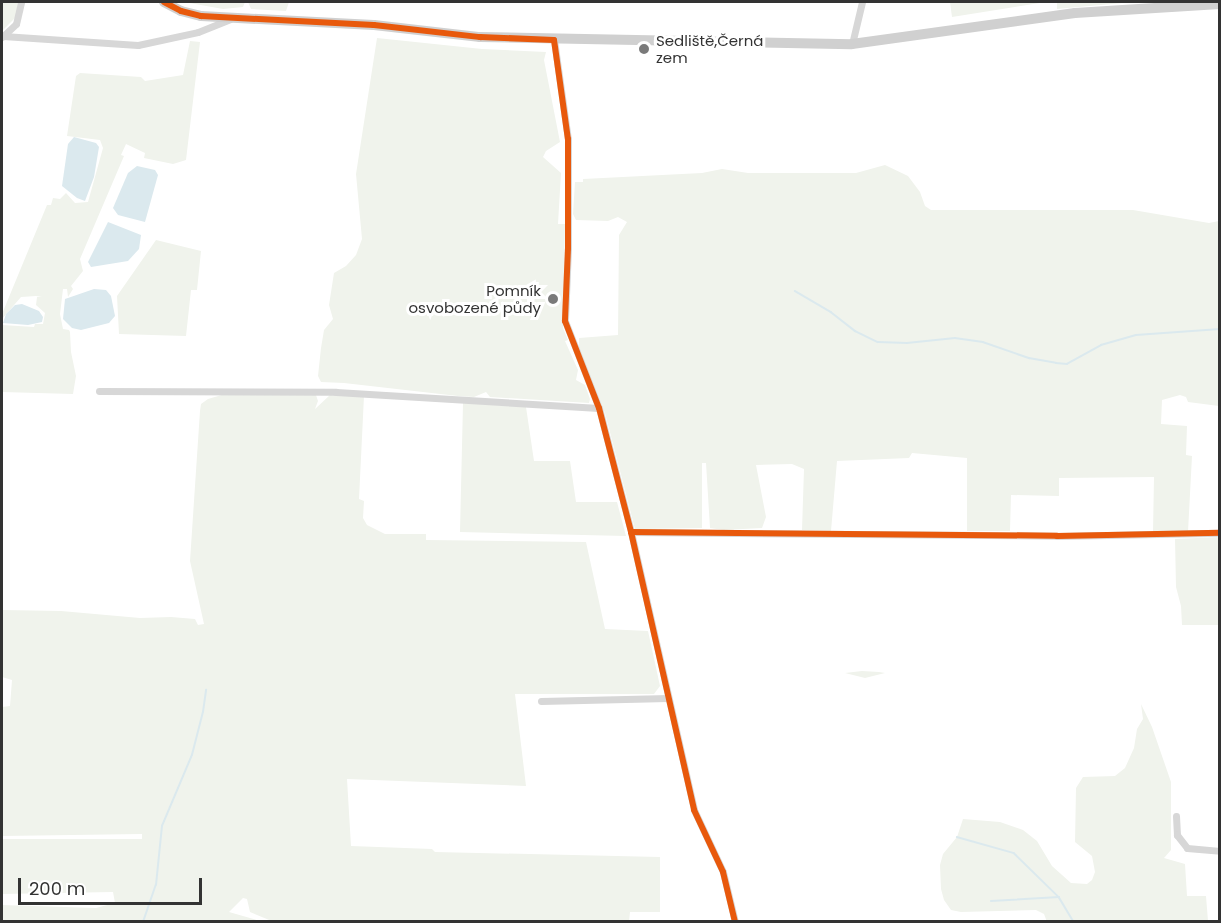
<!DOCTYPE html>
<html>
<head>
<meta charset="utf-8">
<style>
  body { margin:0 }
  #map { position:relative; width:1221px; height:923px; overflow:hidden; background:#fff; font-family:Poppins,sans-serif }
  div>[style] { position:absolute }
  .green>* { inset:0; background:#f0f3ec }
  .water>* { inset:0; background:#dbe9ee }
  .stream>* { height:1.5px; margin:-0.75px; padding:0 0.75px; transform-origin:0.75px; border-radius:0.75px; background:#dbe9ee }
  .street>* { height:7px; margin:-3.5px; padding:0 3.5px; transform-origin:3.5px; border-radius:3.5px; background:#d7d7d7 }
  .secondary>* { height:10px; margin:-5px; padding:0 5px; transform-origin:5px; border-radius:5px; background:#d0d0d0 }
  .cycleway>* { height:6px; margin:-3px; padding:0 3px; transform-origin:3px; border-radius:3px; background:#e8590c }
  .dots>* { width:16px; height:16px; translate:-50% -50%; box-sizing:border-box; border:3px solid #fff; border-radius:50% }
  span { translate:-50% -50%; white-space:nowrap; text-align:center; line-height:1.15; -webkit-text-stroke:6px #fff; paint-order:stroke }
  .poi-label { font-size:15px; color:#333 }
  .left { translate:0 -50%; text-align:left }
  .right { translate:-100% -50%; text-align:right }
  .frame { position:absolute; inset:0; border:3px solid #333; pointer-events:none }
  .scale { position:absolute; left:18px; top:878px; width:184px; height:27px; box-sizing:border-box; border:3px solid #333; border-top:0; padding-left:8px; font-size:18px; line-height:21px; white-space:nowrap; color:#333; -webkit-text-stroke:4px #fff; paint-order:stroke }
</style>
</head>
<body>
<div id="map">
  <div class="green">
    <i style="clip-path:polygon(2px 2px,18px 2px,16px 17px,2px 31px)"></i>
    <i style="clip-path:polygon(184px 2px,245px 2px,243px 7px,223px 9px)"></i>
    <i style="clip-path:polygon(248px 2px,289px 2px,286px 11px,251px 9px)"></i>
    <i style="clip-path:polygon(950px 2px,1046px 2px,952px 17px)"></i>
    <i style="clip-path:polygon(1057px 2px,1133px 2px,1057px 9px)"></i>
    <i style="clip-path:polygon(377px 38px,482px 49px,546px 52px,544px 60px,560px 142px,546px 151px,543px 157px,561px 173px,558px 224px,565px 224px,563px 328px,568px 340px,565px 341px,578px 370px,576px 380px,585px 385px,590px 399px,589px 403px,490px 397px,486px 392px,474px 397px,458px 396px,344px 383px,321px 382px,318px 376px,321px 348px,324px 330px,333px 319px,329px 305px,334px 273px,346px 266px,356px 255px,362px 239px,356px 174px)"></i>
    <i style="clip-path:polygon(190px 41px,200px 42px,186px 160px,173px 164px,144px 158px,145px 153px,126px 144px,121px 155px,124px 156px,80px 259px,83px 271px,71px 286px,73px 289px,68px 297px,67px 289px,63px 289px,60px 314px,63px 329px,69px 330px,70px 332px,71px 352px,76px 376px,73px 394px,2px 392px,2px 325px,34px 327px,35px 324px,43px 324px,45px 313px,36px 305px,37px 297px,42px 297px,36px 296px,21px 297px,2px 319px,2px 314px,47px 205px,51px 205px,53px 198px,60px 199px,66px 193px,75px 203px,88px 202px,103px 148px,100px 140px,67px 136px,76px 76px,80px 73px,141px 77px,145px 81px,183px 75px)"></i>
    <i style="clip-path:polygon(885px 165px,908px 176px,920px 192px,925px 206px,931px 210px,1133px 210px,1209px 223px,1219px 221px,1219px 406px,1188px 402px,1186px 397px,1180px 395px,1162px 400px,1161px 424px,1187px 426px,1186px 455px,1192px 456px,1188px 532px,1153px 532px,1154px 477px,1059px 478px,1059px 496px,1011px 495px,1010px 531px,967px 531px,967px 458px,912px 453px,909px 458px,837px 461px,831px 531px,802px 530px,804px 469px,792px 464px,756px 465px,766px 517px,762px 528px,724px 530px,710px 528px,706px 463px,702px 463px,702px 528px,635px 529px,605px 413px,579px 350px,579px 338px,618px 335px,619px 235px,627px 222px,618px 217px,608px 221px,576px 220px,573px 214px,575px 182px,583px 182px,583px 179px,702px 173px,722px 169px,748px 173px,856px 173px)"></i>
    <i style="clip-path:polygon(156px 240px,201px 251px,197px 290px,191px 290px,186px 336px,119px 334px,117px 296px)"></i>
    <i style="clip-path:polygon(225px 394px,316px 395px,318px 401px,315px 409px,330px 395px,364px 396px,359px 499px,364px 501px,363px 518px,367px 525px,385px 534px,426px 534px,426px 540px,586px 542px,605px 629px,648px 631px,660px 686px,654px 694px,515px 694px,526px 786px,347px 779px,351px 846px,432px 849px,435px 852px,660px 857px,660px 912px,630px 912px,629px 922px,274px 922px,250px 912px,247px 899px,243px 898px,229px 912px,260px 921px,2px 921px,2px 905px,96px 908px,115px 903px,113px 892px,2px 894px,2px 839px,142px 839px,142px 834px,2px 836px,2px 707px,10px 706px,12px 680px,2px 677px,2px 610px,61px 611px,140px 618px,171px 617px,195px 619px,198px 625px,204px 624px,190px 561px,200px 411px,201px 404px,208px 399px)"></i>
    <i style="clip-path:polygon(463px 403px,526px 407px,534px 461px,570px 461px,576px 502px,617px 502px,626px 536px,460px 532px)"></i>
    <i style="clip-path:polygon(1219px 537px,1219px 625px,1182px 625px,1181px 606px,1176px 587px,1175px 539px)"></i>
    <i style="clip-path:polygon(862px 671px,879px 672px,885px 673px,865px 678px,845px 673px)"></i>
    <i style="clip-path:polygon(1141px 704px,1152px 727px,1171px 782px,1171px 850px,1164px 858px,1185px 864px,1187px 896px,1206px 896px,1208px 921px,1047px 922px,1044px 914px,1036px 910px,961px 912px,951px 910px,944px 900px,941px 889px,940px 865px,943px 854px,957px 837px,963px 819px,1000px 822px,1023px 830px,1037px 841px,1052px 866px,1071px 883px,1087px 884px,1092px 880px,1095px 872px,1092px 856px,1075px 842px,1076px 788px,1083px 777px,1115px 776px,1125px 768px,1134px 748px,1137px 729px,1143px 719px)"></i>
  </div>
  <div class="water">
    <i style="clip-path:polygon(74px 137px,96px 143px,99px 147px,94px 177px,85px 201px,77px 198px,62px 186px,68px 144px)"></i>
    <i style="clip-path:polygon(137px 166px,155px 170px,158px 175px,145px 222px,118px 215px,113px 208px,128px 173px)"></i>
    <i style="clip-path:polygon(108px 222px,141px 235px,139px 249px,128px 261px,91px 267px,88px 262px)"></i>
    <i style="clip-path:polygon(94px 289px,106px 290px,111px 296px,115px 316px,109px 323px,81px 330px,72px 328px,63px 319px,65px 299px)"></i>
    <i style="clip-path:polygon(22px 304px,39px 311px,43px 317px,42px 322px,28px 325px,3px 323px,6px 314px,15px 305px)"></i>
  </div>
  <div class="stream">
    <i style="left:795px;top:291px;width:42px;rotate:30.3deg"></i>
    <i style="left:831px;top:312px;width:31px;rotate:38deg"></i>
    <i style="left:855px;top:331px;width:25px;rotate:26deg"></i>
    <i style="left:878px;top:342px;width:29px;rotate:2deg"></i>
    <i style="left:907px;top:343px;width:48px;rotate:-5.9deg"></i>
    <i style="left:955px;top:338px;width:28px;rotate:8deg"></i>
    <i style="left:983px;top:342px;width:49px;rotate:19.2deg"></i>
    <i style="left:1029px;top:358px;width:27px;rotate:10deg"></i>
    <i style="left:1056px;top:363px;width:11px;rotate:5deg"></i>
    <i style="left:1067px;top:364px;width:39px;rotate:-29deg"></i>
    <i style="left:1101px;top:345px;width:36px;rotate:-16deg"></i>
    <i style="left:1136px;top:335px;width:84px;rotate:-4.1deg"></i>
    <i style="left:957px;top:837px;width:59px;rotate:15.7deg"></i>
    <i style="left:1014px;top:853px;width:63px;rotate:44.4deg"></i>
    <i style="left:1059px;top:897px;width:29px;rotate:59deg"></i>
    <i style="left:991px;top:901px;width:68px;rotate:-3.4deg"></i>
    <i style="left:143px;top:922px;width:39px;rotate:-71deg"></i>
    <i style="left:156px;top:885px;width:59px;rotate:-84.2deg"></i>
    <i style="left:162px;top:826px;width:77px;rotate:-67.1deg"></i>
    <i style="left:192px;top:755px;width:44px;rotate:-75.7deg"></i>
    <i style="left:203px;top:712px;width:22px;rotate:-82deg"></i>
  </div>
  <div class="street">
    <i style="left:3px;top:36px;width:135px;rotate:3.8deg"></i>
    <i style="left:138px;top:45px;width:61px;rotate:-12.2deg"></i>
    <i style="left:198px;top:32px;width:35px;rotate:-22deg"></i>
    <i style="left:2px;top:37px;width:19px;rotate:-43deg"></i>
    <i style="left:16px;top:24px;width:23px;rotate:-77deg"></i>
    <i style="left:554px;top:40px;width:100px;rotate:82deg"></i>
    <i style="left:568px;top:139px;width:109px;rotate:90deg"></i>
    <i style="left:568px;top:248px;width:73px;rotate:92.4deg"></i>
    <i style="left:565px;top:321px;width:93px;rotate:68.7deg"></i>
    <i style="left:599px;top:408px;width:128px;rotate:75.5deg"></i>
    <i style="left:631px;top:532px;width:285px;rotate:77.2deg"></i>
    <i style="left:694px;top:810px;width:68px;rotate:64.9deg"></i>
    <i style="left:723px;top:872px;width:51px;rotate:76.5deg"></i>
    <i style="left:852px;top:44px;width:43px;rotate:-76.6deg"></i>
    <i style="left:99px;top:391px;width:237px;rotate:0.2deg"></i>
    <i style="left:336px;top:392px;width:263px;rotate:3.5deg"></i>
    <i style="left:631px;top:532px;width:426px;rotate:0.5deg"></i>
    <i style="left:1057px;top:536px;width:163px;rotate:-1.1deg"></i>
    <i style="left:541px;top:701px;width:127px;rotate:-1.4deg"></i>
    <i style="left:1176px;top:816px;width:19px;rotate:87deg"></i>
    <i style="left:1177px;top:835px;width:16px;rotate:52deg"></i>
    <i style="left:1187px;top:848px;width:33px;rotate:5deg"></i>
  </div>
  <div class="secondary">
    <i style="left:164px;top:2px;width:19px;rotate:28deg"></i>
    <i style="left:181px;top:11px;width:21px;rotate:14deg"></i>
    <i style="left:201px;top:16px;width:173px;rotate:3deg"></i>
    <i style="left:374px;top:25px;width:107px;rotate:6.5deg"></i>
    <i style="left:480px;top:37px;width:372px;rotate:1.1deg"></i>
    <i style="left:852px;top:44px;width:225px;rotate:-7.9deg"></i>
    <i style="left:1075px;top:13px;width:145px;rotate:-3.6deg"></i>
  </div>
  <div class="cycleway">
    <i style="left:164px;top:2px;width:19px;rotate:28deg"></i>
    <i style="left:181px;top:11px;width:21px;rotate:14deg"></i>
    <i style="left:201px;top:16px;width:173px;rotate:3deg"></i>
    <i style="left:374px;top:25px;width:107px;rotate:6.5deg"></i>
    <i style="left:480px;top:37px;width:74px;rotate:2.3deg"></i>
    <i style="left:554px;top:40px;width:100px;rotate:82deg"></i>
    <i style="left:568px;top:139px;width:109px;rotate:90deg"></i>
    <i style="left:568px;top:248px;width:73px;rotate:92.4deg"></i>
    <i style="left:565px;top:321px;width:93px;rotate:68.7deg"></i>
    <i style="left:599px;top:408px;width:128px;rotate:75.5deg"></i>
    <i style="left:631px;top:532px;width:285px;rotate:77.2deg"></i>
    <i style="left:694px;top:810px;width:68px;rotate:64.9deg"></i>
    <i style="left:723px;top:872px;width:51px;rotate:76.5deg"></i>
    <i style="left:631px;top:532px;width:426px;rotate:0.5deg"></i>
    <i style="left:1057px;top:536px;width:163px;rotate:-1.1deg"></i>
  </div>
  <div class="dots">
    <i style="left:644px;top:49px;background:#7a7a7a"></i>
    <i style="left:553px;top:299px;background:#7a7a7a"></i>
  </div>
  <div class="poi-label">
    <span class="left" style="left:656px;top:49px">Sedliště,Černá<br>zem</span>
    <span class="right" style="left:541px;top:299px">Pomník<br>osvobozené půdy</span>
  </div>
  <div class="frame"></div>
  <div class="scale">200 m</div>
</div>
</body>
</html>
